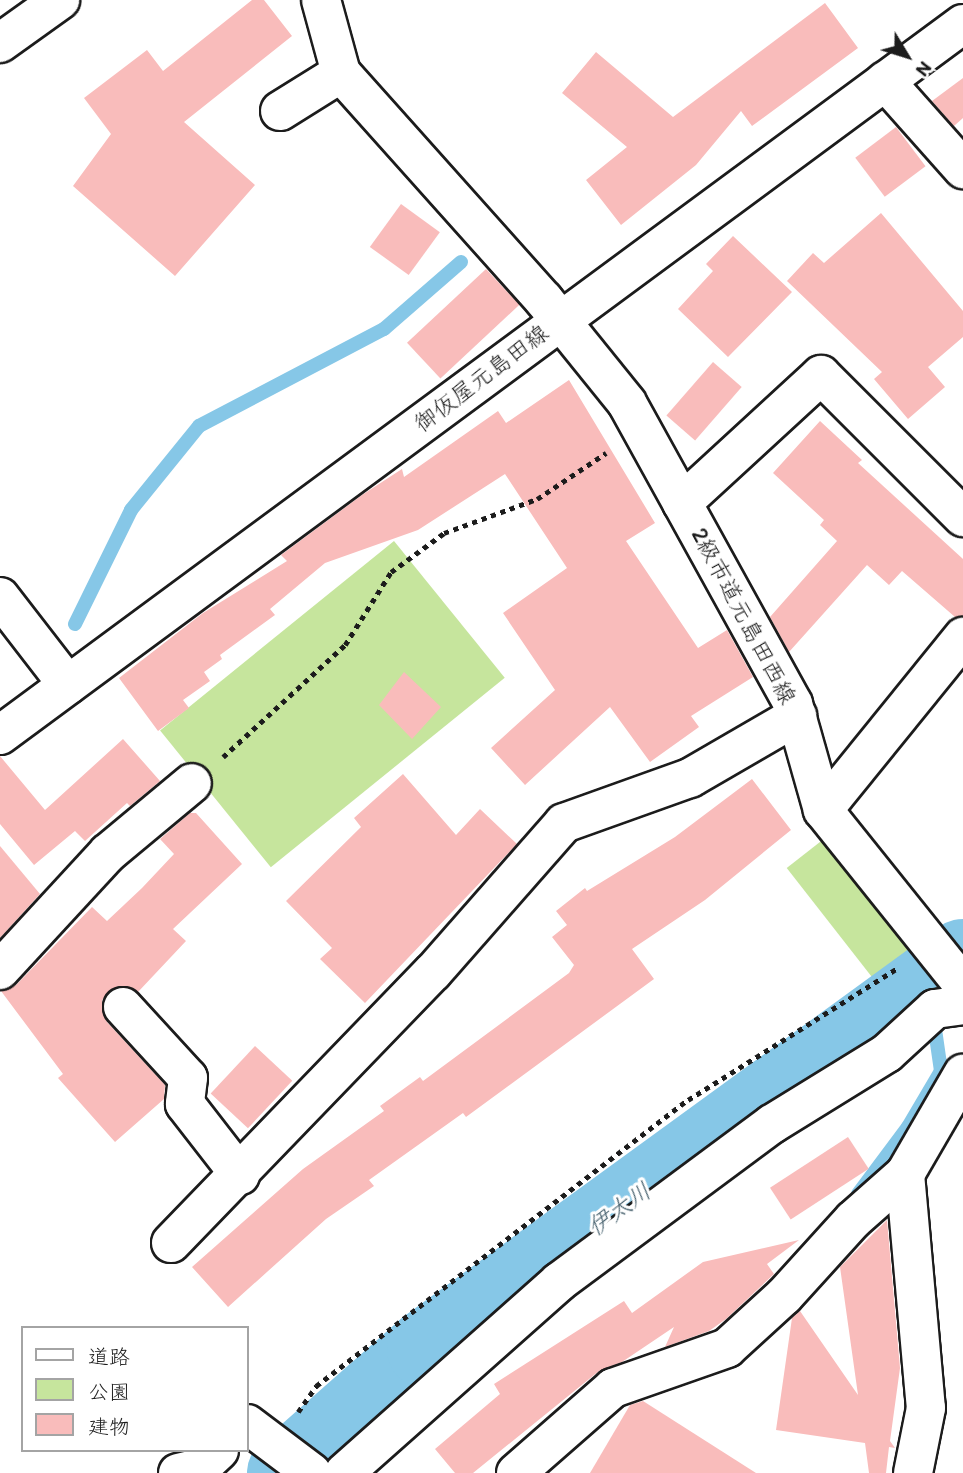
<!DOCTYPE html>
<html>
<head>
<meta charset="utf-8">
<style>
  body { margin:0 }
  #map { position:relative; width:963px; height:1473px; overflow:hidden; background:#fff; font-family:Itim,"Klee One",sans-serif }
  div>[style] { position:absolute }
  .green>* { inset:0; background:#c6e59d; transform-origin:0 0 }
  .stream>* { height:14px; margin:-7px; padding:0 7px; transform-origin:7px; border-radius:7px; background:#86c7e7 }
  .river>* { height:80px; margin:-40px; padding:0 40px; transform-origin:40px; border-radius:40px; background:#86c7e7 }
  .building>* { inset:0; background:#f9bcbb; transform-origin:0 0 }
  .path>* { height:4.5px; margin-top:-2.25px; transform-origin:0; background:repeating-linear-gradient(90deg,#1c1c1c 0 5px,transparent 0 10px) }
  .roads { filter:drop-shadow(2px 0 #1c1c1c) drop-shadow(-2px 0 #1c1c1c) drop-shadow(0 2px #1c1c1c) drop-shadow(0 -2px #1c1c1c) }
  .minor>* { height:38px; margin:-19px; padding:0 19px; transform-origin:19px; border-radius:19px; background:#fff }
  span { translate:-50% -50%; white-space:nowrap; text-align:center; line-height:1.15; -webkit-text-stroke:6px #fff; paint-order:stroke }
  .street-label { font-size:23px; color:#1c1c1c }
  .water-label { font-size:24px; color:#46606d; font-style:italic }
  .legend { position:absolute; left:21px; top:1326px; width:228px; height:126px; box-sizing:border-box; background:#fff; border:2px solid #a4a4a4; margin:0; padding:9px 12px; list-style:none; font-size:21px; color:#1c1c1c }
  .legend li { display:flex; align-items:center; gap:14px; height:35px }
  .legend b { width:35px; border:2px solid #a4a4a4 }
  .north { position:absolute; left:872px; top:21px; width:70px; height:70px; -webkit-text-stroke:5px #fff; paint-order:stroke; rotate:128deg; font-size:19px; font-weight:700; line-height:28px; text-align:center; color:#1c1c1c }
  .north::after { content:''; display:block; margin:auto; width:24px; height:32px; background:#1c1c1c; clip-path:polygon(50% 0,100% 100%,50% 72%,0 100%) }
</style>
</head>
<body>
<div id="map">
  <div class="green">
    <i style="left:394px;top:541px;width:176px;height:301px;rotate:51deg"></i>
    <i style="left:834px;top:831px;width:145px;height:60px;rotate:52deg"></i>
  </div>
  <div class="stream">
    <i style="left:75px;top:624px;width:127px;rotate:-63.8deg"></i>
    <i style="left:131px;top:510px;width:108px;rotate:-51deg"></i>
    <i style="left:199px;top:426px;width:209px;rotate:-27.7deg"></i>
    <i style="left:384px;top:329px;width:102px;rotate:-41deg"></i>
    <i style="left:858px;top:1194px;width:84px;rotate:-53.3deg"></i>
    <i style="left:908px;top:1127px;width:65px;rotate:-59.5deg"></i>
    <i style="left:941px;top:1071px;width:91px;rotate:-98.2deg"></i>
  </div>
  <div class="river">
    <i style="left:287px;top:1473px;width:187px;rotate:-41.5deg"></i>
    <i style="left:427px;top:1349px;width:663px;rotate:-36.04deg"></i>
  </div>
  <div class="building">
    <i style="clip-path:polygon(252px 0,264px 0,292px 36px,184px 122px,255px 185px,175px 276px,73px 186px,111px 134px,84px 98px,147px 50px,163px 71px)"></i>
    <i style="clip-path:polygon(825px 3px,858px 48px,752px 126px,741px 111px,696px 165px,621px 225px,586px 180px,627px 147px,562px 93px,596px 52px,673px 117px)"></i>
    <i style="clip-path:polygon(963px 78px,963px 118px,954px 126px,932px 101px)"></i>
    <i style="left:896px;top:127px;width:49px;height:51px;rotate:53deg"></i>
    <i style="left:401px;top:204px;width:48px;height:53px;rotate:36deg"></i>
    <i style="clip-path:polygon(881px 213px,963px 311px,963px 337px,928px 367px,945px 387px,908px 419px,874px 379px,882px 372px,787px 281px,813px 253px,824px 263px)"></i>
    <i style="clip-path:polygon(733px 236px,792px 292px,728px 357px,678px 309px,713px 271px,706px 264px)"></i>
    <i style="left:486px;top:269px;width:49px;height:108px;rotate:47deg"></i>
    <i style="left:713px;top:362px;width:38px;height:71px;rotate:41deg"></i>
    <i style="clip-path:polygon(569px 380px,655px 523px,626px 541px,698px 648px,727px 630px,753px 677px,691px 716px,699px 727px,650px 762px,610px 707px,525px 785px,491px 748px,555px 690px,503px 613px,567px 568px,505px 474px,418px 530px,325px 563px,270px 609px,275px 615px,220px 655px,222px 659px,204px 672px,210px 681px,183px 700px,189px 708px,158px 731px,119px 678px,203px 613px,287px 561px,281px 555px,362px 495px,402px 469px,404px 477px,498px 411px,506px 423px)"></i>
    <i style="clip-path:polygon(820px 421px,862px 460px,858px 463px,963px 559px,963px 616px,955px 617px,902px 571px,889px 585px,867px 565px,789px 652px,770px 617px,837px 541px,820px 525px,824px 520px,773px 473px)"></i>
    <i style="clip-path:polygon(404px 672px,441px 707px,412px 739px,379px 705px)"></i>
    <i style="clip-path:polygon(123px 739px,160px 781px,130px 806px,127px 803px,85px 841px,75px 831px,34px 865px,0 824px,0 756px,45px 810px)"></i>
    <i style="clip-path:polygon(403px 774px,456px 835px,480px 809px,517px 844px,365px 1003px,320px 959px,332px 948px,286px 901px,361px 827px,354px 818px)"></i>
    <i style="clip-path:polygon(752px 779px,791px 830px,705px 900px,632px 949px,654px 979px,466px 1117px,463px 1113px,369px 1180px,374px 1186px,326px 1219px,228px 1307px,192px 1267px,303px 1169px,384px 1111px,380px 1106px,420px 1077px,423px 1081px,569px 973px,574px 965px,552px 937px,567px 925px,556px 911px,585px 888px,587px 891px,675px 837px)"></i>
    <i style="clip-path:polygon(190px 813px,196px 813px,242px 864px,173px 929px,186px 941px,138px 992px,118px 986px,102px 1000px,107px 1022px,165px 1085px,164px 1099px,115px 1142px,58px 1078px,63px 1074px,1px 991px,16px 985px,92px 907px,107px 921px,142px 888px,174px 854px,160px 839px)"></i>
    <i style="clip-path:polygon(0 846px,40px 894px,0 938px)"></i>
    <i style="left:255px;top:1046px;width:51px;height:65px;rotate:43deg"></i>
    <i style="left:848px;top:1137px;width:38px;height:93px;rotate:57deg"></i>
    <i style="clip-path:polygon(887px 1220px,900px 1368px,890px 1441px,895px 1448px,889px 1447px,886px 1473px,869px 1473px,865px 1443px,776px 1430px,792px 1318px,800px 1311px,858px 1395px,840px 1267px)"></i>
    <i style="clip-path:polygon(799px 1240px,767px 1264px,774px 1274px,726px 1319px,709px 1331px,665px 1347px,674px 1327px,622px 1362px,599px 1371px,473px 1473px,455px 1473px,435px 1449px,500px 1394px,494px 1384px,624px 1301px,632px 1313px,703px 1262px)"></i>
    <i style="clip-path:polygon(643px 1401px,756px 1473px,590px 1473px,630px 1405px)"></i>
  </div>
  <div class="path">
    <i style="left:223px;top:757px;width:166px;rotate:-42.6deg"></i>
    <i style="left:345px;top:645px;width:86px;rotate:-57.8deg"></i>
    <i style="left:391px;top:572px;width:66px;rotate:-36.3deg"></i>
    <i style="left:444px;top:533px;width:99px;rotate:-20.1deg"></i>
    <i style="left:537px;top:499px;width:83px;rotate:-33.7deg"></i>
    <i style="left:298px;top:1412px;width:32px;rotate:-55deg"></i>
    <i style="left:316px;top:1386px;width:469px;rotate:-37.6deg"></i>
    <i style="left:688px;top:1100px;width:246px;rotate:-32.2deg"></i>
  </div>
  <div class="roads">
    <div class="minor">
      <i style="left:321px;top:0;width:76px;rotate:74.7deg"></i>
      <i style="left:341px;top:73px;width:305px;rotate:48.2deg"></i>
      <i style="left:544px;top:300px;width:132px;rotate:51.1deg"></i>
      <i style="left:627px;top:403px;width:344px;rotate:61.1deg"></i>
      <i style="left:793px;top:704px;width:110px;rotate:74.2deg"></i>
      <i style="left:823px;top:810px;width:224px;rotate:51.3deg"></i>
      <i style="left:0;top:43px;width:74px;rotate:-35.6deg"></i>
      <i style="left:885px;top:81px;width:118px;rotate:48.4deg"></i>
      <i style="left:280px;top:111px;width:72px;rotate:-31.9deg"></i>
      <i style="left:682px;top:503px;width:189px;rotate:-42.6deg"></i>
      <i style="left:821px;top:375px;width:201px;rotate:45deg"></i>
      <i style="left:0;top:597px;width:111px;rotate:52.3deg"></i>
      <i style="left:0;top:735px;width:1197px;rotate:-36.44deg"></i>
      <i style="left:823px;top:810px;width:223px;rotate:-51deg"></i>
      <i style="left:0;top:970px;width:159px;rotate:-47.3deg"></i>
      <i style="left:108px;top:853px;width:109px;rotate:-39.8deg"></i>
      <i style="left:123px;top:1007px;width:96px;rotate:47.5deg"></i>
      <i style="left:188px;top:1078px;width:26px;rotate:97deg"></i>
      <i style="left:185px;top:1104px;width:90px;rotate:52.2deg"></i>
      <i style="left:905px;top:1174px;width:235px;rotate:84.9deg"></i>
      <i style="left:926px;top:1408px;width:66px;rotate:101.3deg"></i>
      <i style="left:171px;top:1243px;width:377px;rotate:-46deg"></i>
      <i style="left:433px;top:972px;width:198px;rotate:-48.7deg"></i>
      <i style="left:564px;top:823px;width:134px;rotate:-19.7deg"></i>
      <i style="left:690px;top:778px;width:124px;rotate:-30.1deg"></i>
      <i style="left:247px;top:1424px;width:81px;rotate:37deg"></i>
      <i style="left:178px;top:1473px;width:23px;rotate:-13deg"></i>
      <i style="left:200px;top:1468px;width:26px;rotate:-43deg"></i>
      <i style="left:344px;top:1473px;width:288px;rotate:-41.6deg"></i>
      <i style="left:559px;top:1282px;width:265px;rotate:-36.6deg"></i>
      <i style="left:772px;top:1124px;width:135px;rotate:-31.7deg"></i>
      <i style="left:887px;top:1053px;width:65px;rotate:-42.5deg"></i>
      <i style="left:935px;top:1009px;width:28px;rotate:-8deg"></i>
      <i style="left:516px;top:1473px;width:129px;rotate:-41.2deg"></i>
      <i style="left:613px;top:1388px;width:121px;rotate:-19.3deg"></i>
      <i style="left:727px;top:1348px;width:77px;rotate:-42.4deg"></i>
      <i style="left:784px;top:1296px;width:103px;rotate:-47.8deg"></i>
      <i style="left:853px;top:1220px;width:69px;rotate:-41.5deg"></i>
      <i style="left:905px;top:1174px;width:116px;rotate:-59.9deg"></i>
    </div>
  </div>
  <div class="street-label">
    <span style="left:481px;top:378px;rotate:-37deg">御仮屋元島田線</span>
    <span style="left:744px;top:616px;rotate:62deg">2級市道元島田西線</span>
  </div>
  <div class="water-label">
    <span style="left:619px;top:1209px;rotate:-36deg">伊太川</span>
  </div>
  <ul class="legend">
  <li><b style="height:9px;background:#fff"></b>道路</li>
  <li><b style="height:19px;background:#c6e59d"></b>公園</li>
  <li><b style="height:19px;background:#f9bcbb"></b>建物</li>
  </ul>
  <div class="north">N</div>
</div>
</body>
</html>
